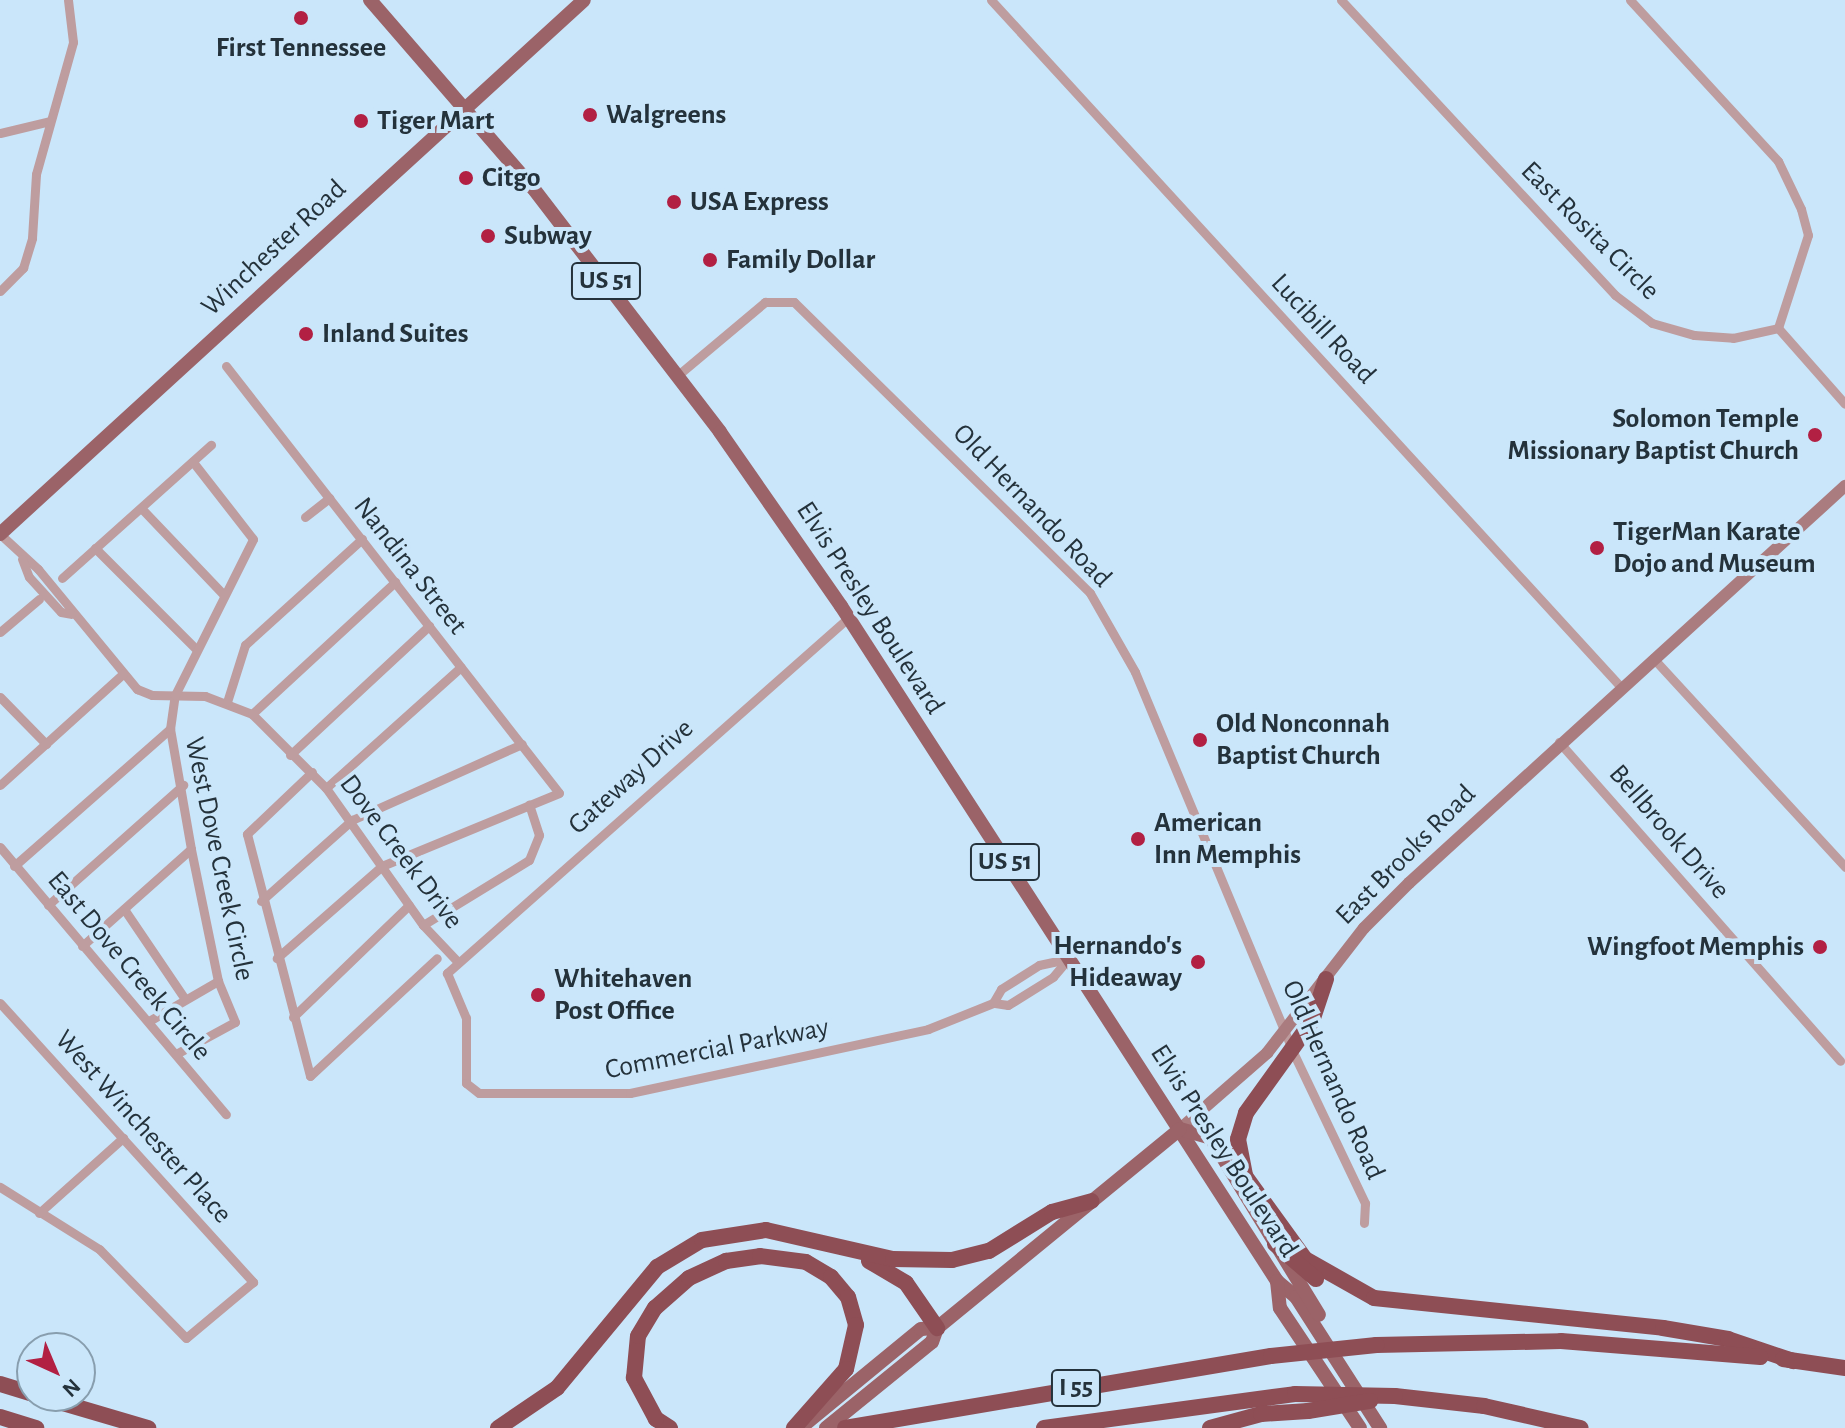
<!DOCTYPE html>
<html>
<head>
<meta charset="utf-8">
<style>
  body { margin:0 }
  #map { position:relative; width:1845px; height:1428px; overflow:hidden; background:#cae6fa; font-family:"Alegreya Sans",sans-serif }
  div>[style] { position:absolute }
  .minor>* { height:9px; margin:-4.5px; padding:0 4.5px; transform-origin:4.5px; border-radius:4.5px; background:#be9d9f }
  .secondary>* { height:12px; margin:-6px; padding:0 6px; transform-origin:6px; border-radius:6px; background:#aa7c7f }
  .primary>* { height:14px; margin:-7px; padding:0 7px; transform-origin:7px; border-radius:7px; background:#9b6368 }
  .motorway>* { height:16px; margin:-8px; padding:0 8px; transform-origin:8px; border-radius:8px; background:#8e4e55 }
  .motorway-bridge>* { height:16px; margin:-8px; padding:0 8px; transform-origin:8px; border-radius:8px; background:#8e4e55 }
  .dots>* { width:22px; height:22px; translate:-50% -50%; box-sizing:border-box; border:4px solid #cae6fa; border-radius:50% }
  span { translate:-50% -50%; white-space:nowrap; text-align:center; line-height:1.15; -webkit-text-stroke:8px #cae6fa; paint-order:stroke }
  .shield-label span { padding:2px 6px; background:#cae6fa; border:2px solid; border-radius:6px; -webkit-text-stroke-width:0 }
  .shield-label { font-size:26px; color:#24323b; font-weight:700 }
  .poi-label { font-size:28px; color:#24323b; font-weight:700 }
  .left { translate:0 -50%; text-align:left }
  .right { translate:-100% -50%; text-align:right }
  .street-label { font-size:28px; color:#24323b }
  .north { position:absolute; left:16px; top:1332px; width:80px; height:80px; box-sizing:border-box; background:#cae6fa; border:2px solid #889eae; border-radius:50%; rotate:136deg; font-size:22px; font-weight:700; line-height:32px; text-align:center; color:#24323b }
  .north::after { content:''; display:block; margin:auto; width:28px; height:36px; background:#b22043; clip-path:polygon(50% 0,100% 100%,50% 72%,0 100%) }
</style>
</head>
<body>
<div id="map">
  <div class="minor">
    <i style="left:991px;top:0;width:932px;rotate:47.48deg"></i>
    <i style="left:1341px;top:0;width:403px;rotate:47.1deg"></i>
    <i style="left:1615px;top:295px;width:46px;rotate:37.1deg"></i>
    <i style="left:1652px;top:323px;width:44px;rotate:15.9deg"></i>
    <i style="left:1694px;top:335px;width:39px;rotate:4deg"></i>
    <i style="left:1733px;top:338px;width:46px;rotate:-12.5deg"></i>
    <i style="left:1630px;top:0;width:219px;rotate:47.4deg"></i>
    <i style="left:1778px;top:161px;width:53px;rotate:64.4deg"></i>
    <i style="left:1801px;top:209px;width:27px;rotate:75deg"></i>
    <i style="left:1808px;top:235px;width:98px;rotate:107.9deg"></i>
    <i style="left:0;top:133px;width:51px;rotate:-13.5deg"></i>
    <i style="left:0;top:291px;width:33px;rotate:-45deg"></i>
    <i style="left:23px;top:268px;width:31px;rotate:-73deg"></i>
    <i style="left:32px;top:238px;width:64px;rotate:-86.4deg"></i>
    <i style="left:36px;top:174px;width:137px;rotate:-74.3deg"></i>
    <i style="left:73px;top:42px;width:42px;rotate:-96.8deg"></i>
    <i style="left:1778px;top:328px;width:101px;rotate:48.6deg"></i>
    <i style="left:226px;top:366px;width:541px;rotate:52.05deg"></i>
    <i style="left:559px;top:793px;width:191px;rotate:157.6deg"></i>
    <i style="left:382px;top:866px;width:140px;rotate:138.8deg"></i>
    <i style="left:678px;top:375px;width:114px;rotate:-40deg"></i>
    <i style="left:765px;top:302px;width:29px"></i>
    <i style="left:794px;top:302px;width:415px;rotate:44.5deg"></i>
    <i style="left:1090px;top:593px;width:91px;rotate:60.3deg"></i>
    <i style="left:1135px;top:672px;width:409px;rotate:67.4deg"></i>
    <i style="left:1292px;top:1050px;width:170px;rotate:64.5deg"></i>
    <i style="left:1365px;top:1203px;width:20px;rotate:93deg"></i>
    <i style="left:141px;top:508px;width:119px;rotate:46.4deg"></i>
    <i style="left:305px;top:517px;width:31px;rotate:-38deg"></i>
    <i style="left:0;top:534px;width:52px;rotate:42.6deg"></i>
    <i style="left:38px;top:569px;width:156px;rotate:50.5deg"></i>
    <i style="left:137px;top:689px;width:16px;rotate:22deg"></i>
    <i style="left:152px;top:695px;width:53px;rotate:1.1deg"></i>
    <i style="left:205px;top:696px;width:50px;rotate:21deg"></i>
    <i style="left:252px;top:714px;width:105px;rotate:45deg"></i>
    <i style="left:326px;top:788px;width:168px;rotate:54.7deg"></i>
    <i style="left:423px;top:925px;width:51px;rotate:46.6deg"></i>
    <i style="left:95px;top:548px;width:143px;rotate:45deg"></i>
    <i style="left:22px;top:559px;width:19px;rotate:69deg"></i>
    <i style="left:29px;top:577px;width:47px;rotate:47.6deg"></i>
    <i style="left:61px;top:612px;width:10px;rotate:11deg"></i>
    <i style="left:62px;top:578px;width:200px;rotate:-41.8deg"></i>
    <i style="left:848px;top:618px;width:536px;rotate:138.48deg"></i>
    <i style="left:447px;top:973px;width:49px;rotate:67.1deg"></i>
    <i style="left:466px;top:1018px;width:65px;rotate:90deg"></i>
    <i style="left:466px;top:1083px;width:16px;rotate:38deg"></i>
    <i style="left:479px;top:1093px;width:151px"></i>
    <i style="left:630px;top:1093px;width:305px;rotate:-12.1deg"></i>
    <i style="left:928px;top:1029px;width:70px;rotate:-21.8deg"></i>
    <i style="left:0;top:632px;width:51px;rotate:-40.2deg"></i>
    <i style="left:1653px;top:658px;width:284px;rotate:47.4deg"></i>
    <i style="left:0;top:697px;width:66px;rotate:45.6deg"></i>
    <i style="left:227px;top:702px;width:60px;rotate:-72.5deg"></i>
    <i style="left:245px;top:645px;width:158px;rotate:-42.2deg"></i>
    <i style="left:252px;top:714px;width:195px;rotate:-42.7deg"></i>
    <i style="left:1559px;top:742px;width:425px;rotate:48.6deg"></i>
    <i style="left:290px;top:755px;width:190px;rotate:-42.9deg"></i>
    <i style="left:312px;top:772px;width:90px;rotate:136.4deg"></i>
    <i style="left:247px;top:834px;width:250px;rotate:75.4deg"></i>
    <i style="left:310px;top:1076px;width:173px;rotate:-42.9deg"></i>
    <i style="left:0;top:785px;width:166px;rotate:-42.1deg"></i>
    <i style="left:326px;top:788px;width:181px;rotate:-41.9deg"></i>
    <i style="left:0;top:847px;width:350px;rotate:49.8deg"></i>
    <i style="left:14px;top:866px;width:208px;rotate:-41.3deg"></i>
    <i style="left:261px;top:901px;width:122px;rotate:-41.7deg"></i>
    <i style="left:352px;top:820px;width:186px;rotate:-24.1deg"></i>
    <i style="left:48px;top:905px;width:181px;rotate:-41.6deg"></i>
    <i style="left:124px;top:909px;width:109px;rotate:55.9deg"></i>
    <i style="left:423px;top:925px;width:124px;rotate:-31.5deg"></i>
    <i style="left:529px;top:860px;width:27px;rotate:-68deg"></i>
    <i style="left:539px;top:835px;width:32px;rotate:-108deg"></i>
    <i style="left:82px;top:946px;width:146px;rotate:-41.7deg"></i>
    <i style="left:1068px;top:959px;width:23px;rotate:130deg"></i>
    <i style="left:1053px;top:977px;width:53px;rotate:148.1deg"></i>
    <i style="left:1008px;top:1005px;width:15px;rotate:-172deg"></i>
    <i style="left:993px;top:1003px;width:16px;rotate:-60deg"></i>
    <i style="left:1001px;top:989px;width:45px;rotate:-32.3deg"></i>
    <i style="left:1039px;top:965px;width:30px;rotate:-12deg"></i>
    <i style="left:0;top:1003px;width:377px;rotate:47.8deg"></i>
    <i style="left:253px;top:1282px;width:87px;rotate:140.1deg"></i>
    <i style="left:186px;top:1338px;width:124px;rotate:-134.3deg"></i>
    <i style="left:99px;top:1249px;width:117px;rotate:-147.9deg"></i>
    <i style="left:293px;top:1017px;width:161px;rotate:-44deg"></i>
    <i style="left:149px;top:1021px;width:80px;rotate:-30.1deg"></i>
    <i style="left:176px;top:1054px;width:67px;rotate:-28.5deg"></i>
    <i style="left:235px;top:1022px;width:44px;rotate:-112.5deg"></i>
    <i style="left:218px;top:981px;width:135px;rotate:-101.6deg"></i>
    <i style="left:191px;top:849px;width:122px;rotate:-99.9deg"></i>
    <i style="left:170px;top:729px;width:34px;rotate:-82deg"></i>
    <i style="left:175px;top:695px;width:174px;rotate:-63.4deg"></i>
    <i style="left:253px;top:539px;width:98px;rotate:-127.9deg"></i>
    <i style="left:39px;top:1213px;width:113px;rotate:-41.8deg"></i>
  </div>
  <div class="secondary">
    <i style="left:1180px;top:1129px;width:116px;rotate:-41.1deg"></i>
    <i style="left:1267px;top:1053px;width:158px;rotate:-52.2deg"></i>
    <i style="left:1364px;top:928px;width:64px;rotate:-45deg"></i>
    <i style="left:1409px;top:883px;width:590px;rotate:-42.32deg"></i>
  </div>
  <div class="primary">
    <i style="left:370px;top:0;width:249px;rotate:49.1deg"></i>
    <i style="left:533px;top:188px;width:307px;rotate:52.5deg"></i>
    <i style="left:720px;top:432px;width:212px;rotate:55.2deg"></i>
    <i style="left:841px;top:606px;width:804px;rotate:57.14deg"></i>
    <i style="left:1277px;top:1281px;width:25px;rotate:40deg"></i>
    <i style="left:1296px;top:1297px;width:156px;rotate:57.3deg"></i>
    <i style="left:0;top:534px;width:791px;rotate:-42.44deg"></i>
    <i style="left:1180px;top:1129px;width:32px;rotate:16deg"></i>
    <i style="left:1211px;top:1138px;width:207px;rotate:58.6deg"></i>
    <i style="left:1277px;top:1281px;width:27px;rotate:84deg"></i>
    <i style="left:1280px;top:1308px;width:144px;rotate:56.3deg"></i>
    <i style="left:804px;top:1425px;width:151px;rotate:-39.4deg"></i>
    <i style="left:921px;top:1329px;width:16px;rotate:-4deg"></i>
    <i style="left:826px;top:1428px;width:136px;rotate:-39.1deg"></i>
    <i style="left:932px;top:1342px;width:15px;rotate:-70deg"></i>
    <i style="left:937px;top:1328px;width:314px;rotate:-39.3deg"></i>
  </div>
  <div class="motorway">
    <i style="left:1326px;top:979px;width:44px;rotate:108.4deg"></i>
    <i style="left:1312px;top:1021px;width:113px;rotate:125.7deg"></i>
    <i style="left:1246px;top:1113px;width:27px;rotate:107deg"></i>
    <i style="left:1238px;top:1139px;width:38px;rotate:79deg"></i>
    <i style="left:1245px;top:1176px;width:102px;rotate:54.1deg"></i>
    <i style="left:1305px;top:1259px;width:79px;rotate:29.5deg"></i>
    <i style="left:1374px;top:1298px;width:291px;rotate:5.9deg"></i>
    <i style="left:1663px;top:1328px;width:66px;rotate:9.6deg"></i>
    <i style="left:1728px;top:1339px;width:69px;rotate:18.7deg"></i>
    <i style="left:1275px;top:1244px;width:54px;rotate:40.5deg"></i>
    <i style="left:869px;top:1261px;width:43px;rotate:30.7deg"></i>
    <i style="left:906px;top:1283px;width:55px;rotate:55.4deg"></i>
    <i style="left:1376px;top:1345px;width:185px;rotate:-1.2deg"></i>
    <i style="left:1561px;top:1341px;width:200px;rotate:4.6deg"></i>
    <i style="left:1783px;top:1359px;width:63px;rotate:8.3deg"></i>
    <i style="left:0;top:1384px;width:34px;rotate:17deg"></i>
    <i style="left:39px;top:1396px;width:114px;rotate:16.4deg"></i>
    <i style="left:1395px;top:1396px;width:90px;rotate:6.4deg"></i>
    <i style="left:1484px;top:1406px;width:99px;rotate:12.8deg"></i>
    <i style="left:0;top:1417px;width:38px;rotate:17deg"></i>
    <i style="left:498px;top:1428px;width:71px;rotate:-34.1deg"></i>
    <i style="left:557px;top:1388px;width:157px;rotate:-50.4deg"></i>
    <i style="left:657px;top:1267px;width:52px;rotate:-31deg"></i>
    <i style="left:702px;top:1240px;width:65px;rotate:-8.9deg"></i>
    <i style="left:766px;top:1230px;width:130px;rotate:12.9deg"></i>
    <i style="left:893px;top:1259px;width:59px;rotate:1deg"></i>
    <i style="left:952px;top:1260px;width:38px;rotate:-14deg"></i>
    <i style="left:989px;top:1251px;width:74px;rotate:-31.8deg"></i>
    <i style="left:1052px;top:1212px;width:41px;rotate:-15.4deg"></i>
    <i style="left:670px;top:1428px;width:17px;rotate:-147deg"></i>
    <i style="left:656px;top:1419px;width:47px;rotate:-118.2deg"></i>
    <i style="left:634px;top:1378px;width:42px;rotate:-84.6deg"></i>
    <i style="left:638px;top:1336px;width:33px;rotate:-59deg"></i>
    <i style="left:655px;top:1308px;width:45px;rotate:-41.4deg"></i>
    <i style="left:689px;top:1278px;width:41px;rotate:-24.7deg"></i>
    <i style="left:726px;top:1261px;width:34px;rotate:-8deg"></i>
    <i style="left:760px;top:1256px;width:46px;rotate:7.4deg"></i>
    <i style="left:806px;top:1262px;width:29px;rotate:31deg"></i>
    <i style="left:831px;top:1277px;width:26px;rotate:50deg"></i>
    <i style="left:848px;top:1297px;width:29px;rotate:74deg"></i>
    <i style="left:856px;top:1325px;width:45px;rotate:102.8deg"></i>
    <i style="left:846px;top:1369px;width:79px;rotate:131.4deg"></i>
    <i style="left:845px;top:1428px;width:432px;rotate:-9.6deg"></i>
    <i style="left:1044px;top:1428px;width:253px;rotate:-7.7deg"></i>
    <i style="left:1210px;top:1428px;width:53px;rotate:-15.4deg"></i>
    <i style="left:1261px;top:1414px;width:47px;rotate:-3.7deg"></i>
  </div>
  <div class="motorway-bridge">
    <i style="left:1271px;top:1356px;width:106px;rotate:-6deg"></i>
    <i style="left:1295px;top:1394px;width:100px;rotate:1.1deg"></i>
    <i style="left:1308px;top:1411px;width:63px;rotate:-9.2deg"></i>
  </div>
  <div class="dots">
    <i style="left:301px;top:18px;background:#b22043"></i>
    <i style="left:590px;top:115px;background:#b22043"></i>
    <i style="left:361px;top:121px;background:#b22043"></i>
    <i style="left:466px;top:178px;background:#b22043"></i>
    <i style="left:674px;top:202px;background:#b22043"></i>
    <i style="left:488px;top:236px;background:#b22043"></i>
    <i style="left:710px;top:260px;background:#b22043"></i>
    <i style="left:306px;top:334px;background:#b22043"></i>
    <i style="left:1815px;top:435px;background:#b22043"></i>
    <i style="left:1597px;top:548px;background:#b22043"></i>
    <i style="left:1200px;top:740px;background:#b22043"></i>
    <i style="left:1138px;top:839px;background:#b22043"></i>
    <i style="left:1820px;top:947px;background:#b22043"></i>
    <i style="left:1198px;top:962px;background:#b22043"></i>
    <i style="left:538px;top:995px;background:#b22043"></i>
  </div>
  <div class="shield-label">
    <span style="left:606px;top:281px">US 51</span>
    <span style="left:1005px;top:862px">US 51</span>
    <span style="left:1076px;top:1388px">I 55</span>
  </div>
  <div class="poi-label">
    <span style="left:301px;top:48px">First Tennessee</span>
    <span class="left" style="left:606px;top:115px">Walgreens</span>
    <span class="left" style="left:377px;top:121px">Tiger Mart</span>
    <span class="left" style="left:482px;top:178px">Citgo</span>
    <span class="left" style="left:690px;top:202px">USA Express</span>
    <span class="left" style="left:504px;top:236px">Subway</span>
    <span class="left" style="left:726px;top:260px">Family Dollar</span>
    <span class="left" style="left:322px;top:334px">Inland Suites</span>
    <span class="right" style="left:1799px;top:435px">Solomon Temple<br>Missionary Baptist Church</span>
    <span class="left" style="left:1613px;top:548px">TigerMan Karate<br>Dojo and Museum</span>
    <span class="left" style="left:1216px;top:740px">Old Nonconnah<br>Baptist Church</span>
    <span class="left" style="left:1154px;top:839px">American<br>Inn Memphis</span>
    <span class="right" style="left:1182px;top:962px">Hernando's<br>Hideaway</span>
    <span class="right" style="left:1804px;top:947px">Wingfoot Memphis</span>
    <span class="left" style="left:554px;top:995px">Whitehaven<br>Post Office</span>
  </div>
  <div class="street-label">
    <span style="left:1590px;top:231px;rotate:45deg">East Rosita Circle</span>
    <span style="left:274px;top:248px;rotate:-43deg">Winchester Road</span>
    <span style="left:1323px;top:329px;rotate:47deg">Lucibill Road</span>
    <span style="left:1032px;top:506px;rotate:46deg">Old Hernando Road</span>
    <span style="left:410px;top:566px;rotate:52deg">Nandina Street</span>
    <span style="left:870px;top:608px;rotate:57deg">Elvis Presley Boulevard</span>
    <span style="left:631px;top:777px;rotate:-42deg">Gateway Drive</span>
    <span style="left:1669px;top:832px;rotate:49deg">Bellbrook Drive</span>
    <span style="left:401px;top:852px;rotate:53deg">Dove Creek Drive</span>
    <span style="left:1406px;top:855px;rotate:-45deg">East Brooks Road</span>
    <span style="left:219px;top:859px;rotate:78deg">West Dove Creek Circle</span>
    <span style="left:129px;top:966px;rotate:50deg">East Dove Creek Circle</span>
    <span style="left:717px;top:1049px;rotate:-11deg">Commercial Parkway</span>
    <span style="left:1333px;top:1080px;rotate:66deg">Old Hernando Road</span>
    <span style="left:143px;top:1127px;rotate:48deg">West Winchester Place</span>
    <span style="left:1224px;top:1151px;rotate:57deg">Elvis Presley Boulevard</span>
  </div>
  <div class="north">N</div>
</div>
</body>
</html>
